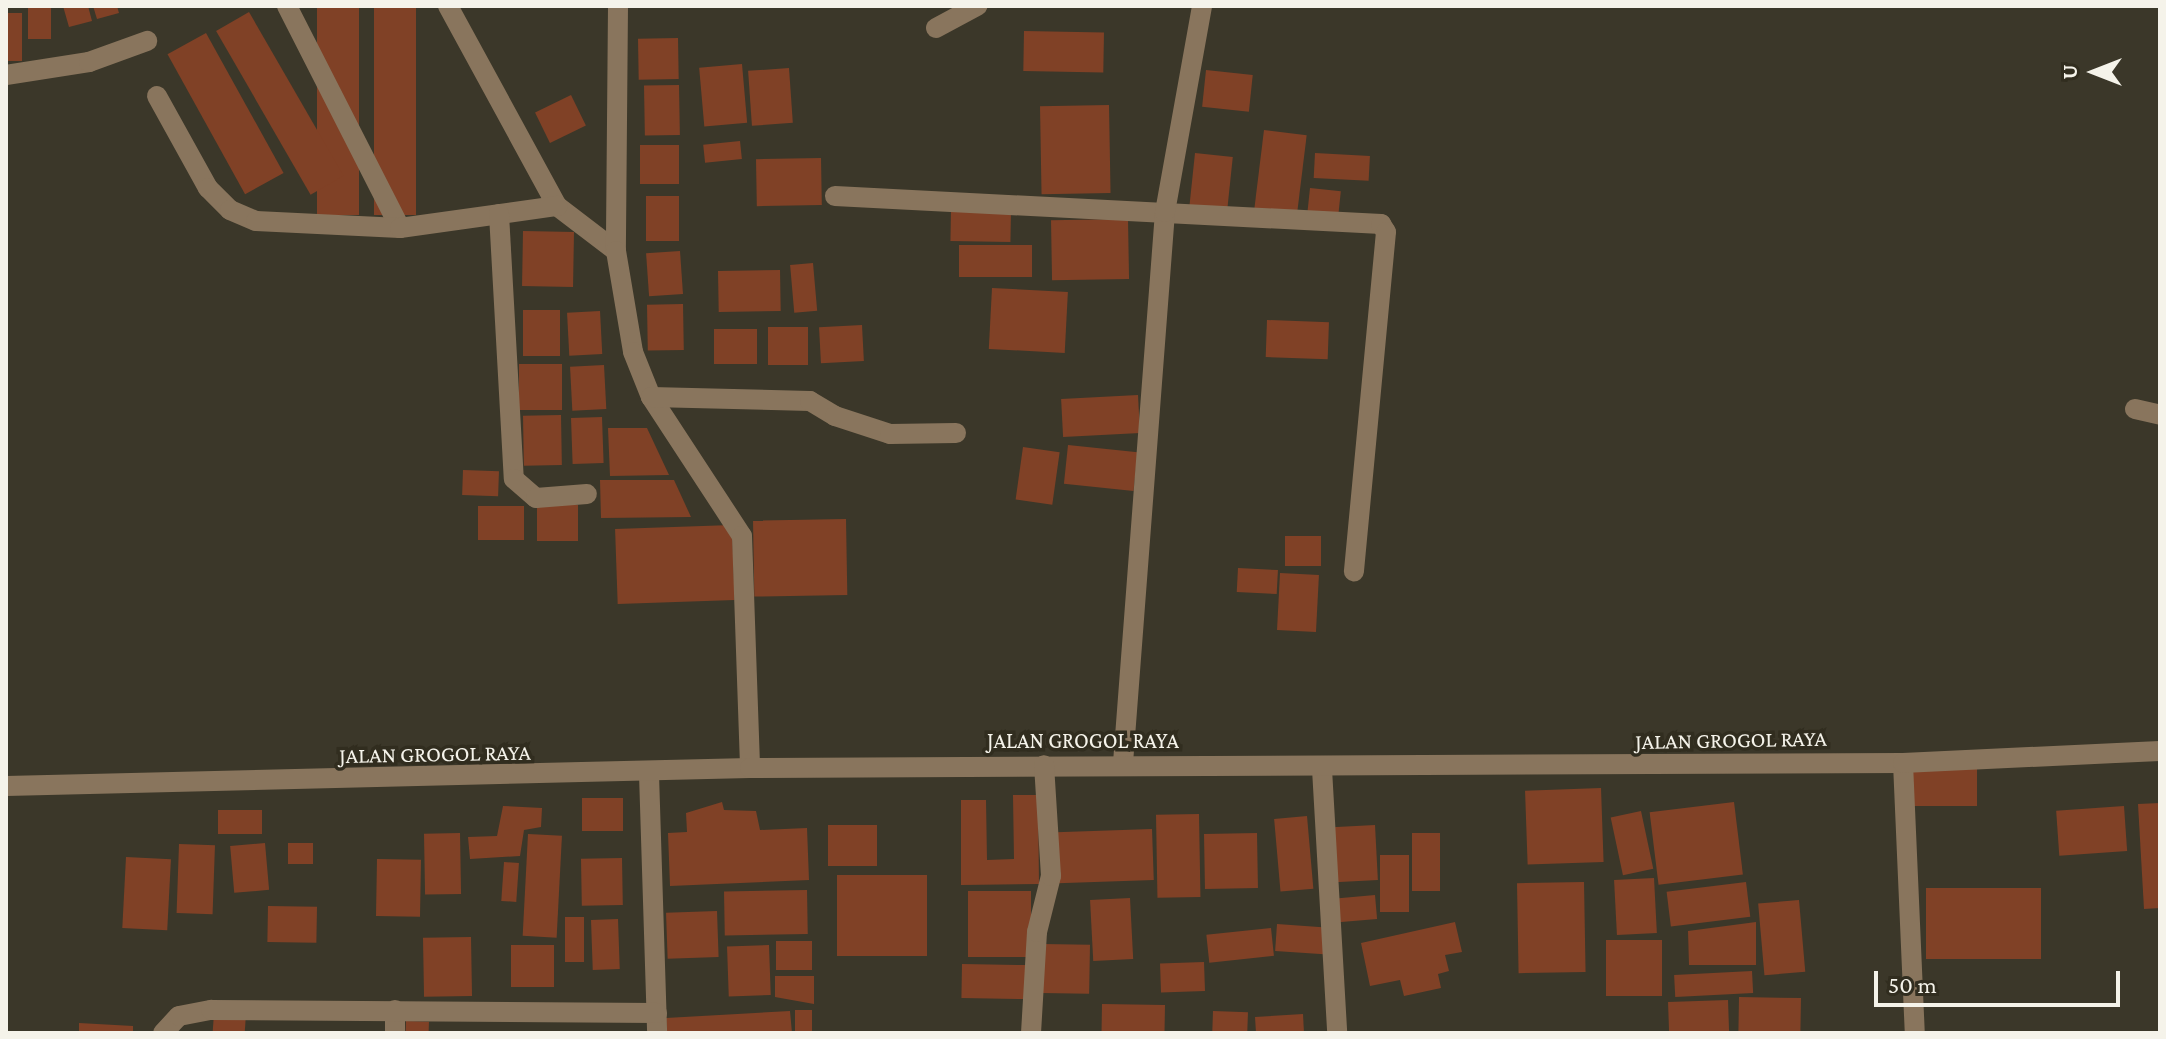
<!DOCTYPE html>
<html>
<head>
<meta charset="utf-8">
<style>
  body { margin:0 }
  #map { position:relative; width:2166px; height:1039px; overflow:hidden; background:#3b3729; font-family:"Crimson Pro",serif }
  div>[style] { position:absolute }
  .building>* { inset:0; background:#804126; transform-origin:0 0 }
  .minor>* { height:20px; margin:-10px; padding:0 10px; transform-origin:10px; border-radius:10px; background:#89755d }
  span { translate:-50% -50%; white-space:nowrap; text-align:center; line-height:1.15; -webkit-text-stroke:7px #312d1f; paint-order:stroke }
  .street-label { font-size:22px; color:#f5f3ea }
  .frame { position:absolute; inset:0; border:8px solid #f5f3ea; pointer-events:none }
  .north { position:absolute; left:2054px; top:32px; width:80px; height:80px; -webkit-text-stroke:6px #312d1f; paint-order:stroke; rotate:270deg; font-size:22px; font-weight:700; line-height:32px; text-align:center; color:#f5f3ea }
  .north::after { content:''; display:block; margin:auto; width:28px; height:36px; background:#f5f3ea; clip-path:polygon(50% 0,100% 100%,50% 72%,0 100%) }
  .scale { position:absolute; left:1874px; top:971px; width:246px; height:36px; box-sizing:border-box; border:4px solid #f5f3ea; border-top:0; padding-left:10px; font-size:24px; line-height:28px; white-space:nowrap; color:#f5f3ea; -webkit-text-stroke:6px #312d1f; paint-order:stroke }
</style>
</head>
<body>
<div id="map">
  <div class="building">
    <i style="left:28px;top:6px;width:23px;height:33px"></i>
    <i style="clip-path:polygon(63px 6px,88px 6px,92px 21px,69px 27px)"></i>
    <i style="clip-path:polygon(93px 6px,117px 6px,119px 13px,97px 19px)"></i>
    <i style="left:317px;top:6px;width:42px;height:209px"></i>
    <i style="left:374px;top:6px;width:42px;height:209px"></i>
    <i style="left:249px;top:12px;width:189px;height:38px;rotate:60deg"></i>
    <i style="left:6px;top:13px;width:16px;height:48px"></i>
    <i style="left:1024px;top:31px;width:80px;height:40px;rotate:1deg"></i>
    <i style="left:206px;top:33px;width:160px;height:44px;rotate:61deg"></i>
    <i style="left:678px;top:38px;width:41px;height:40px;rotate:89deg"></i>
    <i style="left:742px;top:64px;width:59px;height:43px;rotate:85deg"></i>
    <i style="left:789px;top:68px;width:55px;height:41px;rotate:86deg"></i>
    <i style="left:1206px;top:70px;width:47px;height:37px;rotate:6deg"></i>
    <i style="left:679px;top:85px;width:50px;height:35px;rotate:89deg"></i>
    <i style="left:571px;top:95px;width:34px;height:40px;rotate:64deg"></i>
    <i style="left:1109px;top:105px;width:88px;height:69px;rotate:89deg"></i>
    <i style="left:1264px;top:130px;width:43px;height:82px;rotate:7deg"></i>
    <i style="left:740px;top:141px;width:18px;height:37px;rotate:84deg"></i>
    <i style="left:640px;top:145px;width:39px;height:39px"></i>
    <i style="left:1195px;top:153px;width:38px;height:53px;rotate:6deg"></i>
    <i style="left:1315px;top:153px;width:55px;height:25px;rotate:3deg"></i>
    <i style="left:821px;top:158px;width:47px;height:65px;rotate:89deg"></i>
    <i style="left:1310px;top:188px;width:31px;height:27px;rotate:6deg"></i>
    <i style="left:646px;top:196px;width:33px;height:45px"></i>
    <i style="left:951px;top:209px;width:60px;height:32px;rotate:1deg"></i>
    <i style="left:1128px;top:219px;width:60px;height:77px;rotate:89deg"></i>
    <i style="left:523px;top:231px;width:51px;height:55px;rotate:1deg"></i>
    <i style="left:959px;top:245px;width:73px;height:32px"></i>
    <i style="left:680px;top:251px;width:43px;height:34px;rotate:86deg"></i>
    <i style="left:813px;top:263px;width:48px;height:23px;rotate:85deg"></i>
    <i style="left:780px;top:270px;width:41px;height:62px;rotate:89deg"></i>
    <i style="left:992px;top:288px;width:76px;height:61px;rotate:3deg"></i>
    <i style="left:683px;top:304px;width:46px;height:36px;rotate:89deg"></i>
    <i style="left:560px;top:310px;width:46px;height:37px;rotate:90deg"></i>
    <i style="left:600px;top:311px;width:43px;height:33px;rotate:87deg"></i>
    <i style="left:1267px;top:320px;width:62px;height:37px;rotate:2deg"></i>
    <i style="left:862px;top:325px;width:36px;height:43px;rotate:87deg"></i>
    <i style="left:768px;top:327px;width:40px;height:38px"></i>
    <i style="left:757px;top:329px;width:35px;height:43px;rotate:90deg"></i>
    <i style="left:519px;top:364px;width:43px;height:46px"></i>
    <i style="left:604px;top:365px;width:44px;height:34px;rotate:87deg"></i>
    <i style="left:1138px;top:395px;width:38px;height:77px;rotate:87deg"></i>
    <i style="left:561px;top:415px;width:50px;height:38px;rotate:89deg"></i>
    <i style="left:602px;top:417px;width:46px;height:31px;rotate:88deg"></i>
    <i style="clip-path:polygon(608px 428px,647px 428px,669px 475px,610px 476px)"></i>
    <i style="left:1068px;top:445px;width:70px;height:39px;rotate:6deg"></i>
    <i style="left:1023px;top:447px;width:37px;height:53px;rotate:8deg"></i>
    <i style="left:463px;top:470px;width:36px;height:25px;rotate:2deg"></i>
    <i style="clip-path:polygon(600px 480px,674px 480px,691px 517px,601px 518px)"></i>
    <i style="left:537px;top:505px;width:41px;height:36px"></i>
    <i style="left:478px;top:506px;width:46px;height:34px"></i>
    <i style="left:846px;top:519px;width:76px;height:93px;rotate:89deg"></i>
    <i style="left:732px;top:525px;width:75px;height:117px;rotate:88deg"></i>
    <i style="left:1285px;top:536px;width:36px;height:30px"></i>
    <i style="left:1238px;top:568px;width:40px;height:24px;rotate:3deg"></i>
    <i style="left:1280px;top:573px;width:39px;height:57px;rotate:3deg"></i>
    <i style="left:1911px;top:765px;width:66px;height:41px"></i>
    <i style="left:1601px;top:788px;width:74px;height:76px;rotate:88deg"></i>
    <i style="clip-path:polygon(1013px 795px,1038px 795px,1039px 884px,961px 885px,961px 800px,986px 800px,987px 860px,1014px 859px)"></i>
    <i style="left:582px;top:798px;width:41px;height:33px"></i>
    <i style="clip-path:polygon(722px 802px,724px 810px,756px 811px,760px 830px,807px 828px,809px 880px,670px 886px,668px 833px,687px 832px,686px 813px)"></i>
    <i style="left:1734px;top:802px;width:73px;height:85px;rotate:83deg"></i>
    <i style="clip-path:polygon(2160px 803px,2160px 908px,2144px 909px,2138px 804px)"></i>
    <i style="clip-path:polygon(503px 806px,542px 808px,541px 827px,524px 830px,520px 856px,470px 859px,468px 837px,497px 836px)"></i>
    <i style="left:2124px;top:806px;width:45px;height:68px;rotate:86deg"></i>
    <i style="left:262px;top:810px;width:24px;height:44px;rotate:90deg"></i>
    <i style="left:1641px;top:811px;width:59px;height:31px;rotate:78deg"></i>
    <i style="left:1199px;top:814px;width:83px;height:43px;rotate:89deg"></i>
    <i style="left:1307px;top:816px;width:73px;height:33px;rotate:85deg"></i>
    <i style="left:828px;top:825px;width:49px;height:41px"></i>
    <i style="left:1375px;top:825px;width:55px;height:48px;rotate:87deg"></i>
    <i style="left:1152px;top:829px;width:51px;height:96px;rotate:88deg"></i>
    <i style="left:460px;top:833px;width:61px;height:36px;rotate:89deg"></i>
    <i style="left:1257px;top:833px;width:55px;height:53px;rotate:89deg"></i>
    <i style="left:1412px;top:833px;width:28px;height:58px"></i>
    <i style="left:528px;top:834px;width:34px;height:102px;rotate:3deg"></i>
    <i style="left:265px;top:843px;width:47px;height:35px;rotate:85deg"></i>
    <i style="left:288px;top:843px;width:25px;height:21px"></i>
    <i style="left:179px;top:844px;width:36px;height:69px;rotate:2deg"></i>
    <i style="left:1380px;top:855px;width:29px;height:57px"></i>
    <i style="left:126px;top:857px;width:45px;height:71px;rotate:3deg"></i>
    <i style="left:622px;top:858px;width:47px;height:41px;rotate:89deg"></i>
    <i style="left:377px;top:859px;width:44px;height:57px;rotate:1deg"></i>
    <i style="left:504px;top:862px;width:15px;height:39px;rotate:4deg"></i>
    <i style="left:837px;top:875px;width:90px;height:81px"></i>
    <i style="left:1654px;top:878px;width:55px;height:40px;rotate:87deg"></i>
    <i style="left:1584px;top:882px;width:90px;height:67px;rotate:89deg"></i>
    <i style="left:1746px;top:882px;width:35px;height:80px;rotate:83deg"></i>
    <i style="left:1926px;top:888px;width:115px;height:71px"></i>
    <i style="left:807px;top:890px;width:44px;height:83px;rotate:89deg"></i>
    <i style="left:968px;top:891px;width:63px;height:66px"></i>
    <i style="left:1375px;top:895px;width:24px;height:42px;rotate:85deg"></i>
    <i style="left:1130px;top:898px;width:61px;height:40px;rotate:87deg"></i>
    <i style="left:1799px;top:900px;width:72px;height:41px;rotate:85deg"></i>
    <i style="left:268px;top:906px;width:49px;height:36px;rotate:1deg"></i>
    <i style="left:717px;top:911px;width:46px;height:51px;rotate:88deg"></i>
    <i style="left:565px;top:917px;width:19px;height:45px"></i>
    <i style="left:618px;top:919px;width:50px;height:27px;rotate:88deg"></i>
    <i style="clip-path:polygon(1455px 922px,1462px 952px,1445px 955px,1449px 971px,1438px 974px,1441px 988px,1404px 996px,1400px 980px,1370px 986px,1361px 943px)"></i>
    <i style="clip-path:polygon(1756px 922px,1756px 965px,1689px 965px,1688px 931px)"></i>
    <i style="left:1277px;top:924px;width:49px;height:27px;rotate:4deg"></i>
    <i style="left:1271px;top:928px;width:28px;height:65px;rotate:84deg"></i>
    <i style="left:471px;top:937px;width:59px;height:48px;rotate:89deg"></i>
    <i style="left:1606px;top:940px;width:56px;height:56px"></i>
    <i style="left:776px;top:941px;width:36px;height:29px"></i>
    <i style="left:1042px;top:944px;width:48px;height:49px;rotate:1deg"></i>
    <i style="left:511px;top:945px;width:43px;height:42px"></i>
    <i style="left:769px;top:945px;width:50px;height:42px;rotate:88deg"></i>
    <i style="left:1204px;top:962px;width:29px;height:44px;rotate:88deg"></i>
    <i style="left:962px;top:964px;width:64px;height:34px;rotate:1deg"></i>
    <i style="left:1752px;top:971px;width:22px;height:78px;rotate:87deg"></i>
    <i style="clip-path:polygon(775px 976px,814px 976px,814px 1004px,775px 997px)"></i>
    <i style="left:1739px;top:997px;width:62px;height:36px;rotate:1deg"></i>
    <i style="left:1728px;top:1000px;width:33px;height:60px;rotate:88deg"></i>
    <i style="left:1102px;top:1004px;width:63px;height:29px;rotate:1deg"></i>
    <i style="left:812px;top:1010px;width:23px;height:17px;rotate:90deg"></i>
    <i style="clip-path:polygon(790px 1011px,792px 1033px,667px 1033px,666px 1018px)"></i>
    <i style="left:1213px;top:1011px;width:35px;height:22px;rotate:2deg"></i>
    <i style="left:214px;top:1013px;width:32px;height:20px;rotate:4deg"></i>
    <i style="clip-path:polygon(1303px 1014px,1304px 1033px,1256px 1033px,1255px 1017px)"></i>
    <i style="left:406px;top:1021px;width:23px;height:12px;rotate:2deg"></i>
    <i style="clip-path:polygon(79px 1023px,133px 1026px,133px 1033px,79px 1033px)"></i>
  </div>
  <div class="minor">
    <i style="left:287px;top:6px;width:249px;rotate:63deg"></i>
    <i style="left:448px;top:6px;width:228px;rotate:61.4deg"></i>
    <i style="left:557px;top:206px;width:74px;rotate:37.3deg"></i>
    <i style="left:618px;top:6px;width:245px;rotate:90.5deg"></i>
    <i style="left:616px;top:251px;width:102px;rotate:80.4deg"></i>
    <i style="left:633px;top:352px;width:48px;rotate:68.2deg"></i>
    <i style="left:651px;top:397px;width:166px;rotate:56.8deg"></i>
    <i style="left:742px;top:536px;width:232px;rotate:88deg"></i>
    <i style="left:936px;top:28px;width:47px;rotate:-28.2deg"></i>
    <i style="left:6px;top:75px;width:84px;rotate:-8.9deg"></i>
    <i style="left:89px;top:62px;width:62px;rotate:-19.9deg"></i>
    <i style="left:157px;top:96px;width:105px;rotate:61deg"></i>
    <i style="left:208px;top:188px;width:31px;rotate:45deg"></i>
    <i style="left:230px;top:210px;width:28px;rotate:23deg"></i>
    <i style="left:256px;top:221px;width:144px;rotate:2.8deg"></i>
    <i style="left:400px;top:228px;width:159px;rotate:-8deg"></i>
    <i style="left:835px;top:196px;width:547px;rotate:2.94deg"></i>
    <i style="left:1381px;top:224px;width:9px;rotate:58deg"></i>
    <i style="left:1386px;top:232px;width:341px;rotate:95.4deg"></i>
    <i style="left:499px;top:214px;width:265px;rotate:86.8deg"></i>
    <i style="left:514px;top:479px;width:29px;rotate:41deg"></i>
    <i style="left:536px;top:498px;width:51px;rotate:-4.5deg"></i>
    <i style="left:651px;top:397px;width:159px;rotate:1.4deg"></i>
    <i style="left:810px;top:401px;width:29px;rotate:31deg"></i>
    <i style="left:835px;top:416px;width:58px;rotate:18.1deg"></i>
    <i style="left:890px;top:434px;width:66px;rotate:-0.9deg"></i>
    <i style="left:2135px;top:409px;width:26px;rotate:13deg"></i>
    <i style="left:1123px;top:763px;width:553px;rotate:-85.64deg"></i>
    <i style="left:1165px;top:212px;width:209px;rotate:-79.8deg"></i>
    <i style="left:1903px;top:763px;width:270px;rotate:87.5deg"></i>
    <i style="left:1322px;top:769px;width:264px;rotate:86.7deg"></i>
    <i style="left:649px;top:774px;width:259px;rotate:88.2deg"></i>
    <i style="left:6px;top:786px;width:744px;rotate:-1.39deg"></i>
    <i style="left:750px;top:768px;width:1153px;rotate:-0.25deg"></i>
    <i style="left:1903px;top:763px;width:257px;rotate:-2.7deg"></i>
    <i style="left:395px;top:1010px;width:23px;rotate:90deg"></i>
    <i style="left:163px;top:1033px;width:23px;rotate:-47deg"></i>
    <i style="left:179px;top:1016px;width:33px;rotate:-11deg"></i>
    <i style="left:211px;top:1010px;width:446px;rotate:0.4deg"></i>
    <i style="left:1031px;top:1033px;width:101px;rotate:-86.6deg"></i>
    <i style="left:1037px;top:932px;width:58px;rotate:-76deg"></i>
    <i style="left:1051px;top:876px;width:111px;rotate:-93.6deg"></i>
  </div>
  <div class="street-label">
    <span style="left:1731px;top:740px;rotate:-1deg">JALAN GROGOL RAYA</span>
    <span style="left:1083px;top:741px">JALAN GROGOL RAYA</span>
    <span style="left:435px;top:754px;rotate:-1deg">JALAN GROGOL RAYA</span>
  </div>
  <div class="frame"></div>
  <div class="north">U</div>
  <div class="scale">50 m</div>
</div>
</body>
</html>
